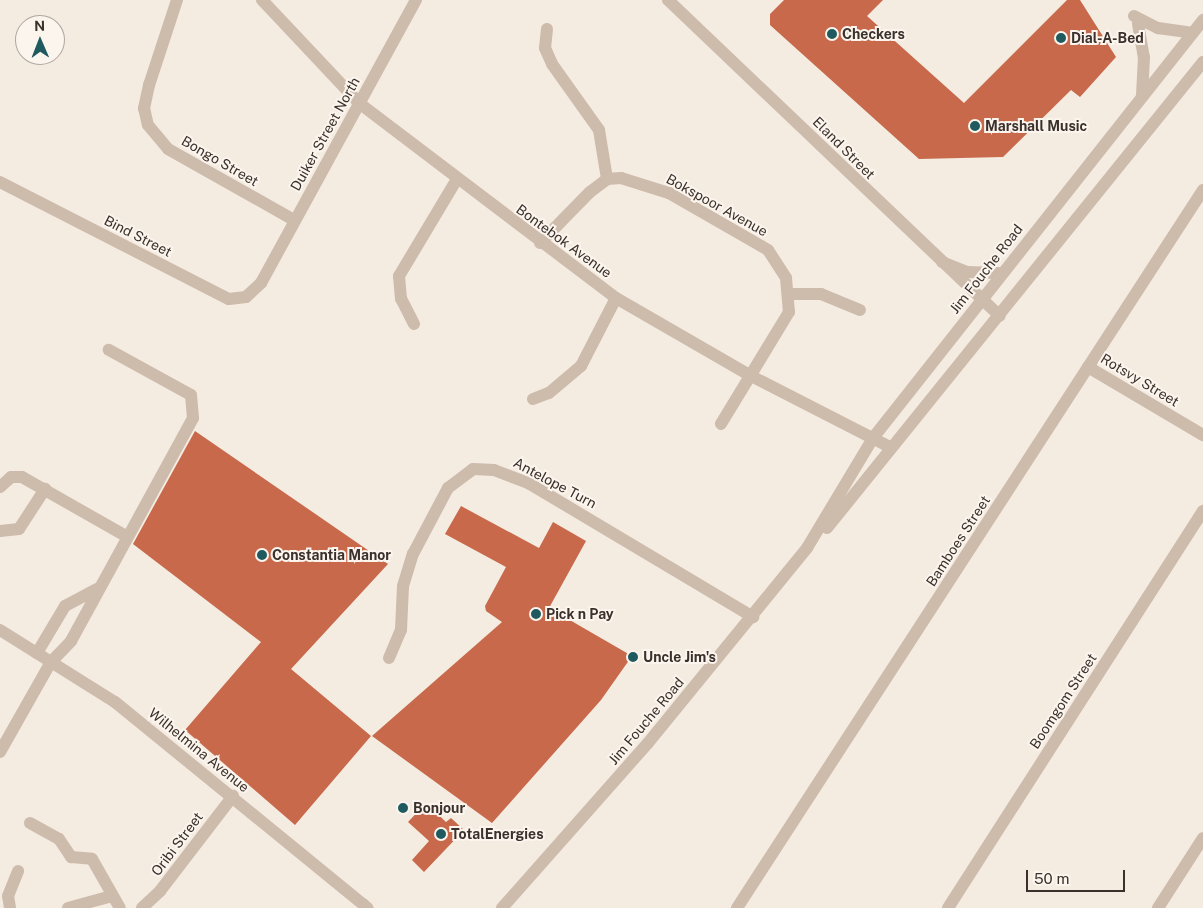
<!DOCTYPE html>
<html>
<head>
<meta charset="utf-8">
<style>
  body { margin:0 }
  #map { position:relative; width:1203px; height:908px; overflow:hidden; background:#f4ebe1; font-family:"Public Sans",sans-serif }
  div>[style] { position:absolute }
  .building>* { inset:0; background:#c8694b }
  .minor>* { height:12px; margin:-6px; padding:0 6px; transform-origin:6px; border-radius:6px; background:#cdbbac }
  .tertiary>* { height:12px; margin:-6px; padding:0 6px; transform-origin:6px; border-radius:6px; background:#cdbbac }
  .dots>* { width:14px; height:14px; translate:-50% -50%; box-sizing:border-box; border:2px solid #fbf5ee; border-radius:50% }
  span { translate:-50% -50%; white-space:nowrap; text-align:center; line-height:1.15; -webkit-text-stroke:4px #fbf5ee; paint-order:stroke }
  .poi-label { font-size:14px; color:#3b302b; font-weight:700 }
  .left { translate:0 -50%; text-align:left }
  .street-label { font-size:14px; color:#3b302b }
  .north { position:absolute; left:15px; top:15px; width:50px; height:50px; box-sizing:border-box; background:#fbf5ee; border:1px solid #aea6a0; border-radius:50%; rotate:359deg; font-size:14px; font-weight:700; line-height:20px; text-align:center; color:#3b302b }
  .north::after { content:''; display:block; margin:auto; width:18px; height:22px; background:#1f5a5e; clip-path:polygon(50% 0,100% 100%,50% 72%,0 100%) }
  .scale { position:absolute; left:1026px; top:870px; width:99px; height:22px; box-sizing:border-box; border:2px solid #3b302b; border-top:0; padding-left:6px; font-size:15px; line-height:18px; white-space:nowrap; color:#3b302b; -webkit-text-stroke:4px #fbf5ee; paint-order:stroke }
</style>
</head>
<body>
<div id="map">
  <div class="building">
    <i style="clip-path:polygon(784px 0,883px 0,867px 16px,964px 103px,1067px 0,1080px 0,1116px 57px,1080px 97px,1071px 90px,1003px 157px,919px 159px,770px 25px,770px 14px)"></i>
    <i style="clip-path:polygon(195px 431px,388px 564px,291px 669px,371px 736px,295px 825px,185px 730px,261px 642px,133px 544px)"></i>
    <i style="clip-path:polygon(461px 506px,539px 548px,553px 522px,586px 541px,549px 608px,632px 656px,601px 700px,492px 823px,372px 736px,502px 622px,486px 611px,485px 606px,506px 567px,445px 534px)"></i>
    <i style="clip-path:polygon(426px 803px,446px 822px,451px 818px,464px 830px,424px 872px,412px 860px,429px 841px,408px 822px)"></i>
  </div>
  <div class="minor">
    <i style="left:177px;top:0;width:89px;rotate:108.2deg"></i>
    <i style="left:149px;top:85px;width:24px;rotate:102deg"></i>
    <i style="left:144px;top:108px;width:17px;rotate:77deg"></i>
    <i style="left:148px;top:125px;width:31px;rotate:50deg"></i>
    <i style="left:168px;top:149px;width:145px;rotate:29.4deg"></i>
    <i style="left:262px;top:0;width:141px;rotate:46.7deg"></i>
    <i style="left:359px;top:103px;width:323px;rotate:37.2deg"></i>
    <i style="left:616px;top:298px;width:158px;rotate:30deg"></i>
    <i style="left:753px;top:377px;width:154px;rotate:27.1deg"></i>
    <i style="left:668px;top:0;width:458px;rotate:43.6deg"></i>
    <i style="left:547px;top:29px;width:19px;rotate:96deg"></i>
    <i style="left:545px;top:48px;width:17px;rotate:66deg"></i>
    <i style="left:552px;top:64px;width:81px;rotate:54.5deg"></i>
    <i style="left:599px;top:130px;width:50px;rotate:80.7deg"></i>
    <i style="left:0;top:182px;width:257px;rotate:27.1deg"></i>
    <i style="left:229px;top:299px;width:17px;rotate:-7deg"></i>
    <i style="left:246px;top:297px;width:21px;rotate:-43deg"></i>
    <i style="left:261px;top:283px;width:323px;rotate:-61.3deg"></i>
    <i style="left:540px;top:243px;width:71px;rotate:-45.6deg"></i>
    <i style="left:590px;top:192px;width:21px;rotate:-37deg"></i>
    <i style="left:607px;top:179px;width:14px;rotate:-4deg"></i>
    <i style="left:621px;top:178px;width:50px;rotate:17.4deg"></i>
    <i style="left:669px;top:193px;width:114px;rotate:29.9deg"></i>
    <i style="left:768px;top:250px;width:33px;rotate:57deg"></i>
    <i style="left:786px;top:278px;width:34px;rotate:85deg"></i>
    <i style="left:789px;top:312px;width:131px;rotate:121.3deg"></i>
    <i style="left:790px;top:294px;width:31px"></i>
    <i style="left:821px;top:294px;width:42px;rotate:22.3deg"></i>
    <i style="left:414px;top:324px;width:28px;rotate:-117deg"></i>
    <i style="left:401px;top:299px;width:23px;rotate:-95deg"></i>
    <i style="left:399px;top:276px;width:113px;rotate:-59.1deg"></i>
    <i style="left:1088px;top:367px;width:134px;rotate:30.6deg"></i>
    <i style="left:533px;top:399px;width:17px;rotate:-21deg"></i>
    <i style="left:549px;top:393px;width:42px;rotate:-40.2deg"></i>
    <i style="left:581px;top:366px;width:76px;rotate:-62.8deg"></i>
    <i style="left:0;top:487px;width:15px;rotate:-42deg"></i>
    <i style="left:11px;top:477px;width:11px"></i>
    <i style="left:22px;top:477px;width:120px;rotate:29.6deg"></i>
    <i style="left:0;top:531px;width:19px;rotate:-6deg"></i>
    <i style="left:19px;top:529px;width:48px;rotate:-57deg"></i>
    <i style="left:0;top:630px;width:136px;rotate:32.1deg"></i>
    <i style="left:115px;top:702px;width:326px;rotate:39.2deg"></i>
    <i style="left:37px;top:653px;width:55px;rotate:-59.2deg"></i>
    <i style="left:65px;top:606px;width:36px;rotate:-28deg"></i>
    <i style="left:389px;top:658px;width:30px;rotate:-67deg"></i>
    <i style="left:401px;top:630px;width:44px;rotate:-87.4deg"></i>
    <i style="left:403px;top:586px;width:34px;rotate:-73deg"></i>
    <i style="left:413px;top:554px;width:75px;rotate:-62.1deg"></i>
    <i style="left:448px;top:488px;width:31px;rotate:-37deg"></i>
    <i style="left:473px;top:469px;width:21px;rotate:3deg"></i>
    <i style="left:494px;top:470px;width:39px;rotate:21deg"></i>
    <i style="left:530px;top:484px;width:260px;rotate:30.8deg"></i>
    <i style="left:0;top:752px;width:103px;rotate:-60.5deg"></i>
    <i style="left:51px;top:662px;width:29px;rotate:-46deg"></i>
    <i style="left:71px;top:641px;width:254px;rotate:-61.3deg"></i>
    <i style="left:193px;top:418px;width:23px;rotate:-95deg"></i>
    <i style="left:191px;top:395px;width:94px;rotate:-151.2deg"></i>
    <i style="left:30px;top:823px;width:33px;rotate:29deg"></i>
    <i style="left:59px;top:839px;width:22px;rotate:56deg"></i>
    <i style="left:71px;top:857px;width:21px;rotate:5deg"></i>
    <i style="left:92px;top:859px;width:56px;rotate:60.3deg"></i>
    <i style="left:10px;top:908px;width:12px;rotate:-99deg"></i>
    <i style="left:8px;top:896px;width:27px;rotate:-68deg"></i>
    <i style="left:68px;top:908px;width:46px;rotate:-15.3deg"></i>
    <i style="left:142px;top:908px;width:25px;rotate:-43deg"></i>
    <i style="left:160px;top:891px;width:120px;rotate:-52.5deg"></i>
    <i style="left:737px;top:908px;width:856px;rotate:-57.02deg"></i>
    <i style="left:948px;top:908px;width:472px;rotate:-57.3deg"></i>
    <i style="left:1158px;top:908px;width:83px;rotate:-57.3deg"></i>
  </div>
  <div class="tertiary">
    <i style="left:1134px;top:16px;width:27px;rotate:27deg"></i>
    <i style="left:1158px;top:28px;width:35px;rotate:8deg"></i>
    <i style="left:1138px;top:24px;width:34px;rotate:80deg"></i>
    <i style="left:1144px;top:57px;width:39px;rotate:93deg"></i>
    <i style="left:942px;top:262px;width:27px;rotate:22deg"></i>
    <i style="left:967px;top:272px;width:35px;rotate:2deg"></i>
    <i style="left:827px;top:528px;width:599px;rotate:-51.1deg"></i>
    <i style="left:364px;top:905px;width:4px;rotate:56deg"></i>
    <i style="left:502px;top:908px;width:220px;rotate:-48.5deg"></i>
    <i style="left:648px;top:743px;width:252px;rotate:-50.8deg"></i>
    <i style="left:807px;top:548px;width:128px;rotate:-59deg"></i>
    <i style="left:873px;top:438px;width:533px;rotate:-51.71deg"></i>
  </div>
  <div class="dots">
    <i style="left:832px;top:34px;background:#1f5a5e"></i>
    <i style="left:1061px;top:38px;background:#1f5a5e"></i>
    <i style="left:975px;top:126px;background:#1f5a5e"></i>
    <i style="left:262px;top:555px;background:#1f5a5e"></i>
    <i style="left:536px;top:614px;background:#1f5a5e"></i>
    <i style="left:633px;top:657px;background:#1f5a5e"></i>
    <i style="left:403px;top:808px;background:#1f5a5e"></i>
    <i style="left:441px;top:834px;background:#1f5a5e"></i>
  </div>
  <div class="poi-label">
    <span class="left" style="left:842px;top:34px">Checkers</span>
    <span class="left" style="left:1071px;top:38px">Dial-A-Bed</span>
    <span class="left" style="left:985px;top:126px">Marshall Music</span>
    <span class="left" style="left:272px;top:555px">Constantia Manor</span>
    <span class="left" style="left:546px;top:614px">Pick n Pay</span>
    <span class="left" style="left:643px;top:657px">Uncle Jim's</span>
    <span class="left" style="left:413px;top:808px">Bonjour</span>
    <span class="left" style="left:451px;top:834px">TotalEnergies</span>
  </div>
  <div class="street-label">
    <span style="left:325px;top:134px;rotate:-61deg">Duiker Street North</span>
    <span style="left:844px;top:148px;rotate:45deg">Eland Street</span>
    <span style="left:220px;top:161px;rotate:30deg">Bongo Street</span>
    <span style="left:717px;top:205px;rotate:29deg">Bokspoor Avenue</span>
    <span style="left:138px;top:236px;rotate:27deg">Bind Street</span>
    <span style="left:564px;top:241px;rotate:36deg">Bontebok Avenue</span>
    <span style="left:986px;top:269px;rotate:-52deg">Jim Fouche Road</span>
    <span style="left:1140px;top:380px;rotate:31deg">Rotsvy Street</span>
    <span style="left:555px;top:483px;rotate:28deg">Antelope Turn</span>
    <span style="left:958px;top:541px;rotate:-57deg">Bamboes Street</span>
    <span style="left:1063px;top:701px;rotate:-57deg">Boomgom Street</span>
    <span style="left:646px;top:721px;rotate:-50deg">Jim Fouche Road</span>
    <span style="left:199px;top:750px;rotate:39deg">Wilhelmina Avenue</span>
    <span style="left:177px;top:844px;rotate:-53deg">Oribi Street</span>
  </div>
  <div class="north">N</div>
  <div class="scale">50 m</div>
</div>
</body>
</html>
